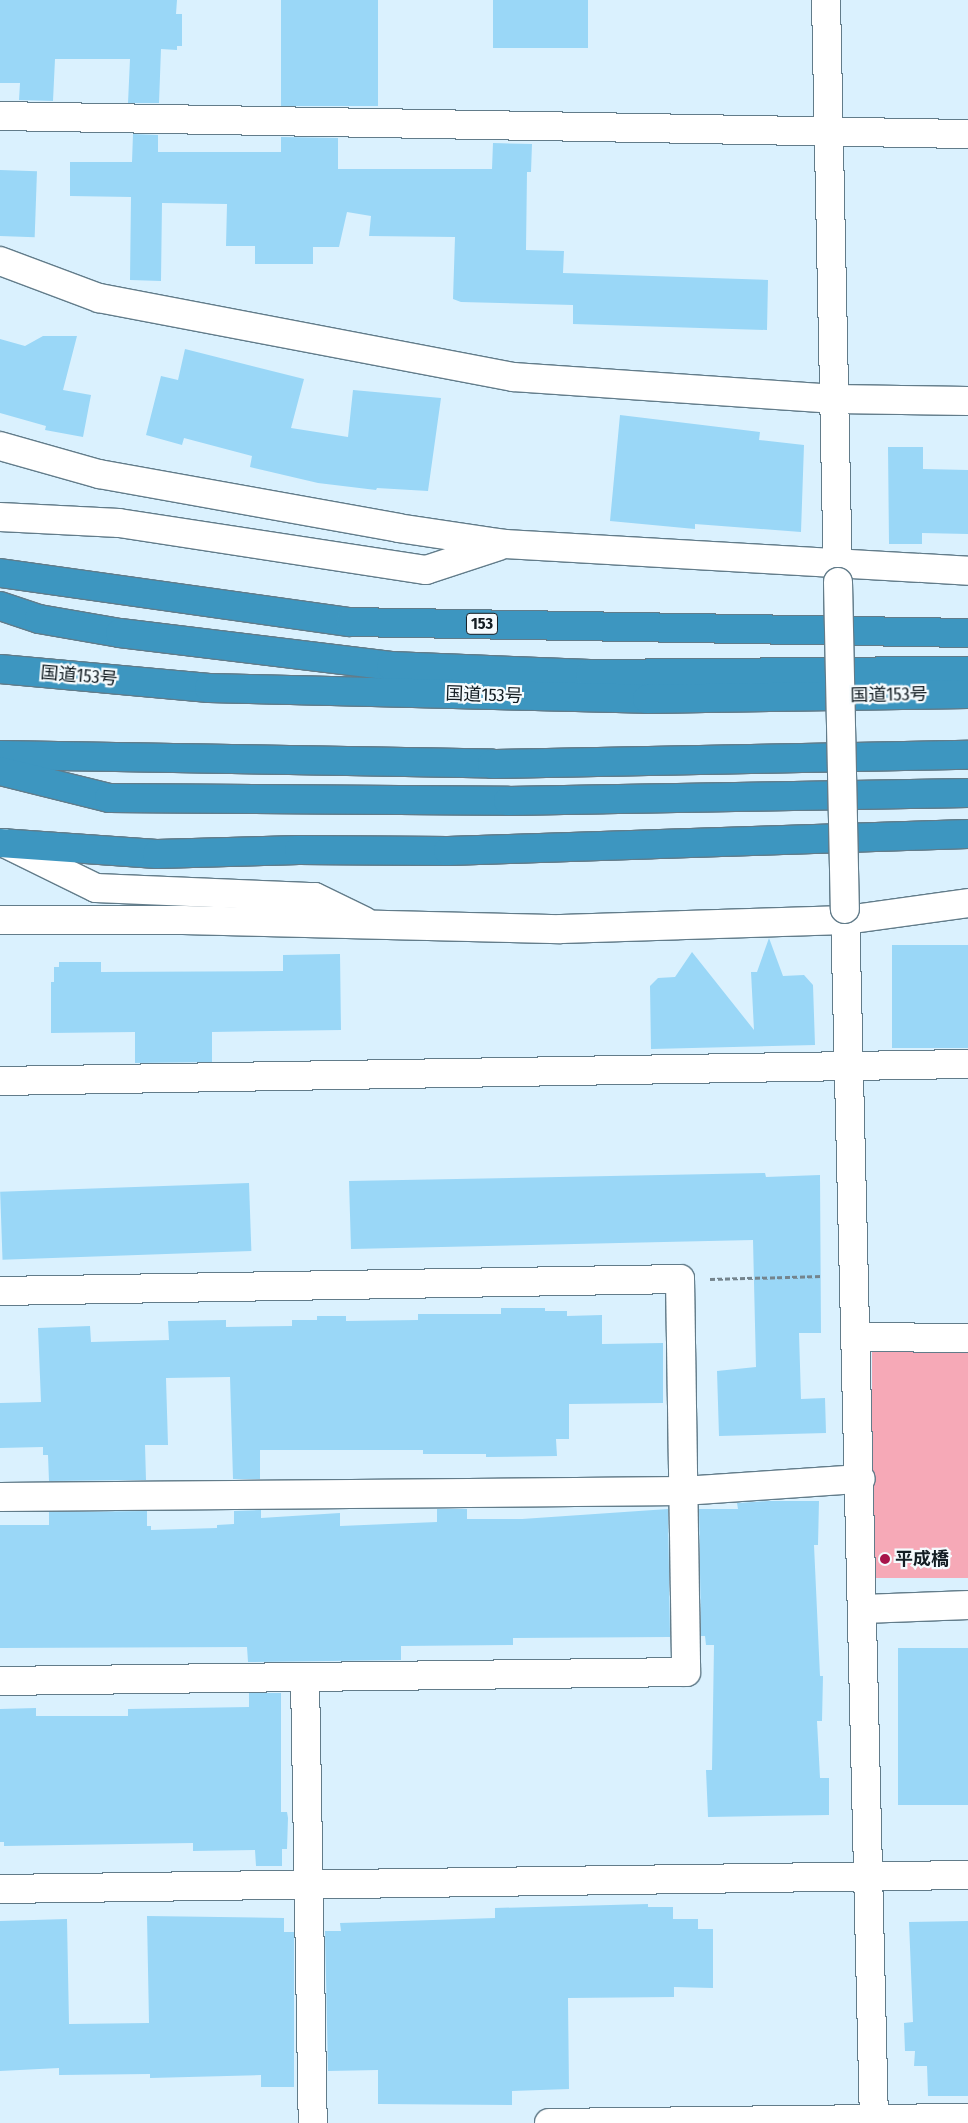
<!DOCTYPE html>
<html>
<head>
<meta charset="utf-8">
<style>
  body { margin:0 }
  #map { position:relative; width:968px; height:2123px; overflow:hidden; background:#daf1fe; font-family:"Fira Sans Condensed","Noto Sans JP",sans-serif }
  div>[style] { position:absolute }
  .green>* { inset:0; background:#f6a9b7; transform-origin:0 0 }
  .building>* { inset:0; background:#9ad7f7; transform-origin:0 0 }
  .path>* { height:3px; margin-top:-1.5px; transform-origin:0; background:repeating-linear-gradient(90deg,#74848d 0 5px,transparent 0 7.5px) }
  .roads { filter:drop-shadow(1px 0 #627c8a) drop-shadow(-1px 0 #627c8a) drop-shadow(0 1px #627c8a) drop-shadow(0 -1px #627c8a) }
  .street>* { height:28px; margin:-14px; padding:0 14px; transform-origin:14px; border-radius:14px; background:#fff }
  .secondary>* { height:28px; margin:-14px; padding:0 14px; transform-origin:14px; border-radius:14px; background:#fff }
  .highway>* { height:28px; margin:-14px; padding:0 14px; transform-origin:14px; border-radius:14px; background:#3d96c0 }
  .bridges { filter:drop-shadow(1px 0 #627c8a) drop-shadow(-1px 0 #627c8a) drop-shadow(0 1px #627c8a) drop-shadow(0 -1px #627c8a) }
  .secondary-bridge>* { height:28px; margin:-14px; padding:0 14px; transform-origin:14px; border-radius:14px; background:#fff }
  .dots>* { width:14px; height:14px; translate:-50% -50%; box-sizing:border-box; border:2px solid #f5fbfe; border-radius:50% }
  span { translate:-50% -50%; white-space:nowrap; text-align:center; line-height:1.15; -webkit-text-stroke:4.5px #f5fbfe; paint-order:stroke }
  .shield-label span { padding:1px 4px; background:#f5fbfe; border:1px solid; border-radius:4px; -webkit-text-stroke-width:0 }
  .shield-label { font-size:16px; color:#131d23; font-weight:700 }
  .street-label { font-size:18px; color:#131d23 }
  .poi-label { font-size:18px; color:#131d23; font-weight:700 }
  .left { translate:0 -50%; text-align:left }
</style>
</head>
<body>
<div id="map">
  <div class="green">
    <i style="left:968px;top:1344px;width:234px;height:96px;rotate:90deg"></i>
  </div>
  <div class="building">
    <i style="clip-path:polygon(0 0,177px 0,176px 14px,182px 14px,182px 46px,177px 46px,177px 50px,161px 49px,159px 103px,128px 103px,130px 59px,55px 59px,53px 101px,19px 100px,20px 83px,0 83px)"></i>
    <i style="left:281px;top:0;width:97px;height:106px"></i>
    <i style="left:493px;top:0;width:95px;height:48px"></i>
    <i style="clip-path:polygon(133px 134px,158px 135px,158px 152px,281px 152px,281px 137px,338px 138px,338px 169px,492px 169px,493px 143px,532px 144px,531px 172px,527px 172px,526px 250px,564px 251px,563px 273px,768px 280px,767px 330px,573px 324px,573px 305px,461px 302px,453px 299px,455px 237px,369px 236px,371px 216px,347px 212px,339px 247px,313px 247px,313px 264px,255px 264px,255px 246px,226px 246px,227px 204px,162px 203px,161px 281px,130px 280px,131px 197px,70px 196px,70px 162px,132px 162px)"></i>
    <i style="left:0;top:170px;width:37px;height:66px;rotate:2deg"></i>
    <i style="clip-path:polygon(43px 336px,77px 336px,63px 390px,91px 395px,83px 437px,45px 430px,46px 426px,0 413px,0 339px,25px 346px)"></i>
    <i style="clip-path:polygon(185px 349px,304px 379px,291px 428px,348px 437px,353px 390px,441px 398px,428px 491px,377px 488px,376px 490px,318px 483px,250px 467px,252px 456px,184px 438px,182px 445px,146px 435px,161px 376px,178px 380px)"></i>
    <i style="clip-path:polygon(620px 415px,760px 432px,759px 440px,804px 445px,801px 532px,695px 524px,695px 529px,610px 521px)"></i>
    <i style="clip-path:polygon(888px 447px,923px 447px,923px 469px,968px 470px,968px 534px,922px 533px,922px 544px,889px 544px)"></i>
    <i style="clip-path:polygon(769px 938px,783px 976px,804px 975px,813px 985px,815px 1045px,651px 1049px,650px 986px,658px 978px,675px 977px,692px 952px,754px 1030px,751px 972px,757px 972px)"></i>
    <i style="left:968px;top:945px;width:103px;height:76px;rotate:90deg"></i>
    <i style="clip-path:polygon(340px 954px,341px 1030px,212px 1032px,212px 1062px,135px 1063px,135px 1032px,51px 1033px,51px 982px,54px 982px,54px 967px,59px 967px,59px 962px,101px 962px,101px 972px,283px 971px,283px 955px)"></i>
    <i style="clip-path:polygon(765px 1173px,766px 1177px,820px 1175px,821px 1333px,799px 1333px,801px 1399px,825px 1398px,826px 1433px,719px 1436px,717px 1371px,756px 1367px,753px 1240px,351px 1249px,349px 1181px)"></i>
    <i style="left:249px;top:1183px;width:68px;height:249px;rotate:88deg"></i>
    <i style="clip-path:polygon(501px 1308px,545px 1308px,545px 1311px,567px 1311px,567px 1316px,602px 1315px,602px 1344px,663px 1343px,663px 1403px,569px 1404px,569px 1439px,556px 1439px,557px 1456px,486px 1457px,486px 1454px,423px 1454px,423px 1450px,260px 1450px,260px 1479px,233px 1479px,230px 1377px,166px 1378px,168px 1445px,145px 1445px,146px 1480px,49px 1481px,48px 1455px,43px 1455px,43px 1447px,0 1448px,0 1403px,41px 1402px,38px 1328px,90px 1326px,91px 1342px,169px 1340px,168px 1321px,226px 1320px,226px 1327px,292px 1326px,292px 1320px,317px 1320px,317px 1316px,346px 1316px,346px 1321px,418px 1320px,418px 1314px,501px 1314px)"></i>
    <i style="clip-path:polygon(768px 1501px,819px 1501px,818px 1545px,814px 1545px,820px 1676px,823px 1676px,822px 1721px,817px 1721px,820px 1778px,829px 1778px,829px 1815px,708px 1817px,706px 1770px,712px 1770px,714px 1645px,706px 1645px,705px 1636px,701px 1636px,699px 1509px,738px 1509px,737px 1503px)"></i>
    <i style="clip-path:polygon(437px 1509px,467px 1509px,467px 1519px,522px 1519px,668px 1509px,670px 1637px,513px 1638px,513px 1645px,401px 1646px,401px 1660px,248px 1662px,247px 1647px,0 1648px,0 1525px,49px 1525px,49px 1512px,147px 1511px,147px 1526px,151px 1526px,151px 1530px,217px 1528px,217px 1525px,234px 1524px,234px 1511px,261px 1510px,261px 1518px,340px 1513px,340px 1526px,437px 1522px)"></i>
    <i style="left:968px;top:1648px;width:157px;height:70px;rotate:90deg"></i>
    <i style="clip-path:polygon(249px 1693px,281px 1693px,281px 1812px,287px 1812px,288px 1818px,287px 1849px,282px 1849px,282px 1866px,256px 1866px,255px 1850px,193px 1851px,193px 1843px,4px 1846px,4px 1842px,0 1842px,0 1709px,36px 1708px,36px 1716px,128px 1716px,128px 1709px,249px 1707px)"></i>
    <i style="clip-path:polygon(648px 1904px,648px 1907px,673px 1907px,673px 1919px,698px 1919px,698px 1929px,713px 1929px,713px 1988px,674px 1987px,674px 1997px,568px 1998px,569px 2089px,512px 2091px,512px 2105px,378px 2104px,378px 2070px,328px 2071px,325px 1931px,341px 1931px,340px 1923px,495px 1918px,495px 1908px)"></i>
    <i style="clip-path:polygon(147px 1916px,284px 1918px,284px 1932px,294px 1932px,294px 2087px,261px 2087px,261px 2075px,150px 2078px,150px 2074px,59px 2075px,59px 2068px,0 2071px,0 1921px,67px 1919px,69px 2024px,149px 2023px)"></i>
    <i style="clip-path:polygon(968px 1921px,968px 2096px,928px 2096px,927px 2066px,914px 2066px,915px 2051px,905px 2051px,904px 2023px,913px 2022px,909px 1922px)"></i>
  </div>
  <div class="path">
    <i style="left:710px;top:1279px;width:112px;rotate:-1.5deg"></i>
  </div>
  <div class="roads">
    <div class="street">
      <i style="left:0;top:116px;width:968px;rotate:1.07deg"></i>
      <i style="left:0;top:261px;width:106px;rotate:20.5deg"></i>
      <i style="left:99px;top:298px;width:421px;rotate:10.8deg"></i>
      <i style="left:513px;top:377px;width:323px;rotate:3.9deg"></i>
      <i style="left:835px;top:399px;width:133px;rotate:0.9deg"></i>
      <i style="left:0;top:446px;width:103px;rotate:15.8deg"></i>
      <i style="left:99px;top:474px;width:304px;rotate:10.2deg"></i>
      <i style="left:398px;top:528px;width:108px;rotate:8.5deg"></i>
      <i style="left:505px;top:544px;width:464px;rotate:3.3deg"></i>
      <i style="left:0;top:517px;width:119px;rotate:2.9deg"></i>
      <i style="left:119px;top:523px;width:311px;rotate:8.7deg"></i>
      <i style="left:426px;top:570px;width:77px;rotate:-18.2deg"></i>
      <i style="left:4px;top:843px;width:102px;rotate:26.1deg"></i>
      <i style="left:96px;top:888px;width:219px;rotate:2.4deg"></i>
      <i style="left:315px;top:897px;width:55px;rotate:26.1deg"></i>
      <i style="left:0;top:920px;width:183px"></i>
      <i style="left:183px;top:920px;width:378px;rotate:1.4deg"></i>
      <i style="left:561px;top:929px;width:285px;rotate:-1.8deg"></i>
      <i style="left:846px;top:920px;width:123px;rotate:-7.9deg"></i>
      <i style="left:0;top:1081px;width:968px;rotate:-1.01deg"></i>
      <i style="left:0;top:1291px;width:680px;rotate:-1.01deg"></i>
      <i style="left:680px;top:1279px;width:393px;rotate:89.1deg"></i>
      <i style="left:686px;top:1672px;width:686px;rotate:179.25deg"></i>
      <i style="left:856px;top:1337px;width:112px;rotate:0.5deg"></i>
      <i style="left:0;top:1497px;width:683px;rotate:-0.5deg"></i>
      <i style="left:683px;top:1491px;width:178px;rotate:-3.9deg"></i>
      <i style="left:864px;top:1609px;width:104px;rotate:-2.2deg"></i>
      <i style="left:305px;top:1678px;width:445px;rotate:89deg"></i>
      <i style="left:0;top:1889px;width:968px;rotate:-0.83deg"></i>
      <i style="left:549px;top:2123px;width:419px;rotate:-0.7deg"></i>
    </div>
    <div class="secondary">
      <i style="left:826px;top:0;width:582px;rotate:88.82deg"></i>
      <i style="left:845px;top:909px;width:1214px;rotate:88.63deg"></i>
    </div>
    <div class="highway">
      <i style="left:0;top:573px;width:353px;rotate:8deg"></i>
      <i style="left:350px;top:622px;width:618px;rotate:1.02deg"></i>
      <i style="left:0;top:606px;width:41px;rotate:18.4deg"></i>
      <i style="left:39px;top:619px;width:82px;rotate:9.8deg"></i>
      <i style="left:120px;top:633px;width:273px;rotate:6.9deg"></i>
      <i style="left:391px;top:666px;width:199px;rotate:2.3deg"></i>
      <i style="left:590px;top:674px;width:378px;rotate:-0.5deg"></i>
      <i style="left:0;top:669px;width:210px;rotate:5.2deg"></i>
      <i style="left:209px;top:688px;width:438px;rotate:1.4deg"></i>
      <i style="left:647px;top:699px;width:321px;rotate:-0.9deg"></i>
      <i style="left:0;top:755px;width:492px;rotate:1deg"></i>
      <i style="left:492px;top:764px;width:476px;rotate:-1.1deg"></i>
      <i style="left:0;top:771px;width:112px;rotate:13.9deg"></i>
      <i style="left:109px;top:798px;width:399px;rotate:0.4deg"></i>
      <i style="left:508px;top:801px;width:460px;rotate:-1deg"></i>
      <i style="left:0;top:843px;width:157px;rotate:4deg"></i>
      <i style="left:157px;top:854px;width:142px;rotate:-1.6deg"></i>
      <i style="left:299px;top:850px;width:149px;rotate:0.4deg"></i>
      <i style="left:448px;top:851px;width:520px;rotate:-1.87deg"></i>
    </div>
  </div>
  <div class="bridges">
    <div class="secondary-bridge">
      <i style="left:838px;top:582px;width:327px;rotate:88.8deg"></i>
    </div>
  </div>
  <div class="dots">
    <i style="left:885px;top:1559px;background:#a8144a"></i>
  </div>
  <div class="shield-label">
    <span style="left:482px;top:624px">153</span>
  </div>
  <div class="street-label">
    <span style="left:79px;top:676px;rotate:5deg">国道153号</span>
    <span style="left:484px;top:695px;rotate:2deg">国道153号</span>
    <span style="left:889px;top:695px;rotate:-1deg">国道153号</span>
  </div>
  <div class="poi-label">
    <span class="left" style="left:895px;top:1559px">平成橋</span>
  </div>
</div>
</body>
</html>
